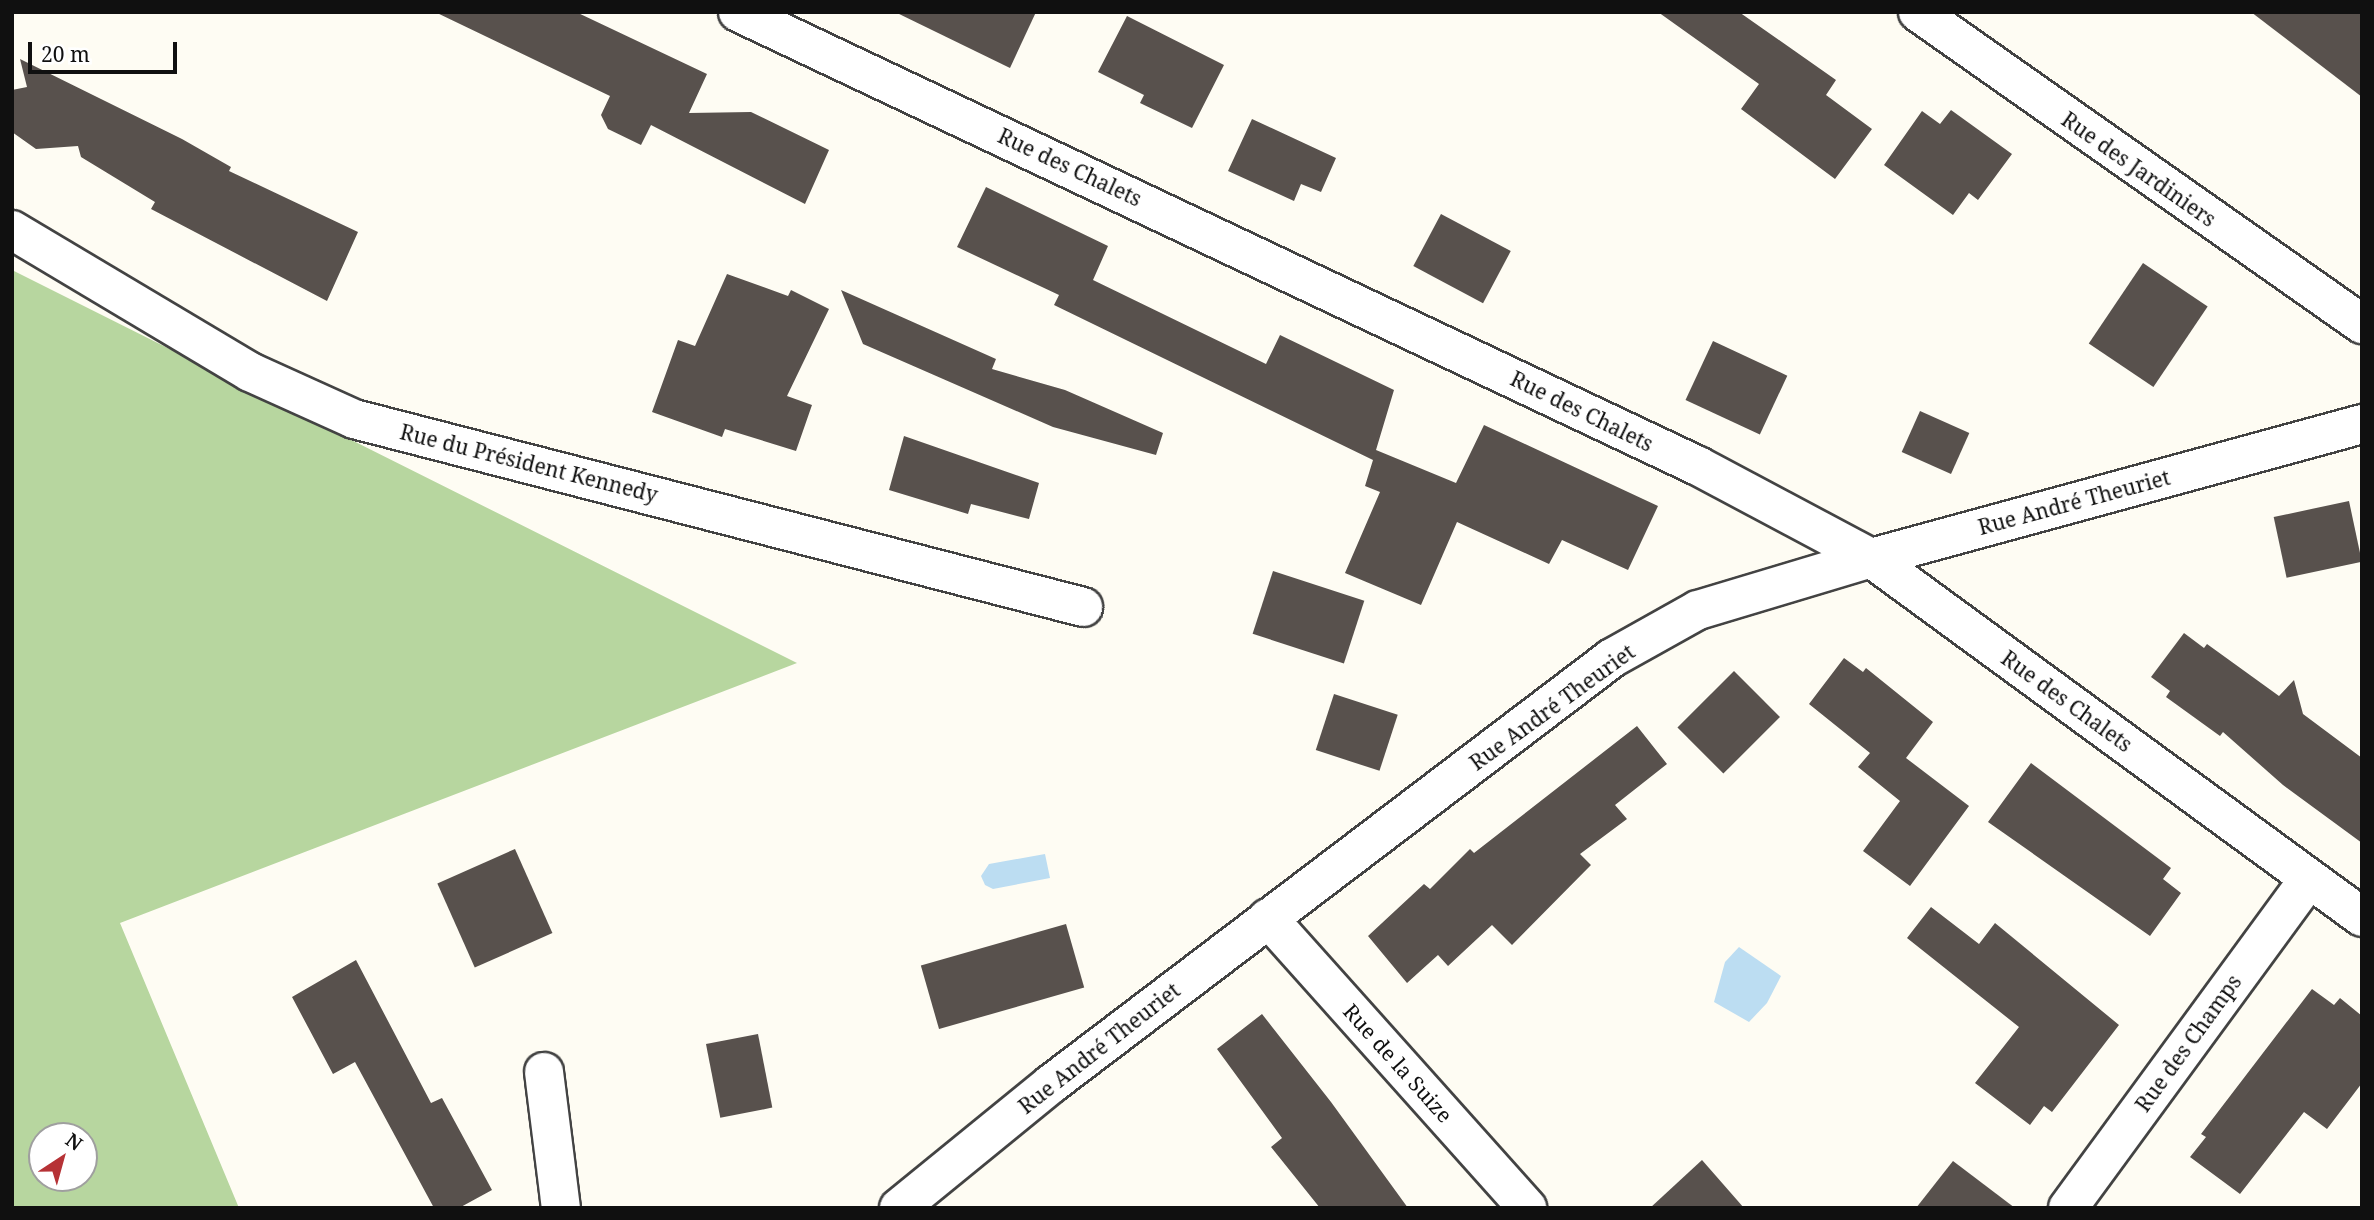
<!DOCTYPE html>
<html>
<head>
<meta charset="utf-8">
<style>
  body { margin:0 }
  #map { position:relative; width:2374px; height:1220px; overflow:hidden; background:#fefcf3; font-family:"Noto Serif",serif }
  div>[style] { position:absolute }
  .forest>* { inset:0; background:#b7d69f }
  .water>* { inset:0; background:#bcddf2 }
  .building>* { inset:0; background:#58514d; transform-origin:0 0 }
  .roads { filter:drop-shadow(2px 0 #434343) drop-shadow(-2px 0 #434343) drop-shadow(0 2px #434343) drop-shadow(0 -2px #434343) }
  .minor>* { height:38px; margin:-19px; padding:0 19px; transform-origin:19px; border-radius:19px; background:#fff }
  span { translate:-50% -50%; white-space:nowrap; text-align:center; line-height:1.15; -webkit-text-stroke:7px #fff; paint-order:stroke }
  .street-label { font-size:21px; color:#101010 }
  .frame { position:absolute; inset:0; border:14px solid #101010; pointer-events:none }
  .north { position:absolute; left:28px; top:1122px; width:70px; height:70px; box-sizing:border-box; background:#fff; border:2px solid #9f9f9f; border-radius:50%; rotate:36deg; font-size:19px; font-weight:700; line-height:28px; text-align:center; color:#101010 }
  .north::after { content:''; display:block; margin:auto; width:24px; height:32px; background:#b63236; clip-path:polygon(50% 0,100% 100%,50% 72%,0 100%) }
  .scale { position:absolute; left:28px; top:42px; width:149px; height:32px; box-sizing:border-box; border:4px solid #101010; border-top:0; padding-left:9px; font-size:21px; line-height:24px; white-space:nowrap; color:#101010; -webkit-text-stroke:5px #fff; paint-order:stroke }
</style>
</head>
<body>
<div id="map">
  <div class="forest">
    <i style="clip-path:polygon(evenodd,12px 270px,797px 663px,120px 923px,239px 1208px,12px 1208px,12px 270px,42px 1136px,84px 1136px,84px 1178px,42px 1178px,42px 1136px)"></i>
  </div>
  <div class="water">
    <i style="clip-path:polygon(1045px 854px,1050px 878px,993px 889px,985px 885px,981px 876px,989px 864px)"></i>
    <i style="clip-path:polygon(1739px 947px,1781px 976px,1767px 1003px,1749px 1022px,1714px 1002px,1725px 962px)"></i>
  </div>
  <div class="building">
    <i style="clip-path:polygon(435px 12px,576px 12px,707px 74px,689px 113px,751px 112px,829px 150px,805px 204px,651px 125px,641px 145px,608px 129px,601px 115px,610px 96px)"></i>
    <i style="clip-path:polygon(895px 12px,1036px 12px,1010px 68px)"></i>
    <i style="clip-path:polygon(1658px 12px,1739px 12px,1836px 80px,1826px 95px,1872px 129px,1835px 179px,1741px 109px,1759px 84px)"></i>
    <i style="clip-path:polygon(2251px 12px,2362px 12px,2362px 97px)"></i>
    <i style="clip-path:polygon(1127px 16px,1224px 65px,1192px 128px,1140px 103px,1144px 95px,1098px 72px)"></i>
    <i style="clip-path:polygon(20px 59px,182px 139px,231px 167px,229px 171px,358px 232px,327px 301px,151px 209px,155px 202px,81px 157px,78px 146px,36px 149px,12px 132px,12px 90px,27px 87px)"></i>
    <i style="clip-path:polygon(1951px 110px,2012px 154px,1978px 200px,1969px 193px,1953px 215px,1884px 165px,1922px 111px,1940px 124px)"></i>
    <i style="clip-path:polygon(1252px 119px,1336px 158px,1321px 192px,1301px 184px,1294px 201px,1228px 171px)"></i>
    <i style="clip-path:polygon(986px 187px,1108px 246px,1093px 280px,1266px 364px,1280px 335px,1394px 390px,1376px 450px,1456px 483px,1484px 425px,1658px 506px,1628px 570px,1562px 540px,1549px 564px,1457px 522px,1421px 605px,1345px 573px,1380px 492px,1365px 486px,1373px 460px,1054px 305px,1059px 295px,957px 247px)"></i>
    <i style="left:1441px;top:214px;width:79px;height:59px;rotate:28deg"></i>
    <i style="left:2143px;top:263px;width:78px;height:97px;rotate:34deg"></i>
    <i style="clip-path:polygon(727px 274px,788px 296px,791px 290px,829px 309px,787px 396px,812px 405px,796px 451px,725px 429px,722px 437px,652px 412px,678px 340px,695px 346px)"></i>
    <i style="clip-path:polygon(841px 290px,996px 359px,992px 369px,1065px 390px,1163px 433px,1156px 455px,1053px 427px,863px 344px)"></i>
    <i style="left:1713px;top:341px;width:82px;height:65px;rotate:25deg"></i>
    <i style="left:1920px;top:411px;width:54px;height:45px;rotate:24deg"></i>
    <i style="clip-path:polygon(904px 436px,1039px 483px,1029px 519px,971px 504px,968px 514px,889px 490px)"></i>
    <i style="left:2349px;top:501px;width:62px;height:77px;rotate:78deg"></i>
    <i style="left:1273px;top:571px;width:96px;height:66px;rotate:18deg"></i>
    <i style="clip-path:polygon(2184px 633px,2204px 648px,2207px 644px,2279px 696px,2294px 680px,2303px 714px,2362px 758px,2362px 843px,2283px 785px,2223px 732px,2220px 736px,2166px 697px,2170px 691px,2151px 677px)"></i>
    <i style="clip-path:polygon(1844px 658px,1863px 672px,1866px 668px,1933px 722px,1906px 758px,1969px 806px,1910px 886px,1863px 851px,1900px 801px,1858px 767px,1870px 753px,1809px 704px)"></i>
    <i style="left:1734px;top:671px;width:65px;height:80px;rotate:45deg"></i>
    <i style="left:1334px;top:694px;width:67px;height:59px;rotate:18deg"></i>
    <i style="clip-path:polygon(1637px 726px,1667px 764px,1615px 805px,1627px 819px,1580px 854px,1591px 865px,1512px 945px,1492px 925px,1448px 966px,1438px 955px,1407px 983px,1368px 936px,1424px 884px,1430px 889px,1470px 849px,1474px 853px)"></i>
    <i style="clip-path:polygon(2031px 763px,2171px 868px,2163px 879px,2181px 893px,2150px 936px,1988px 822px)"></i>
    <i style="left:515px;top:849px;width:92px;height:85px;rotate:66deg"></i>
    <i style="clip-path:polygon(1931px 907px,1979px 944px,1995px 923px,2119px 1025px,2052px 1112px,2044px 1106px,2030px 1125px,1975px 1083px,2019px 1027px,1907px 938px)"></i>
    <i style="left:1066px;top:924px;width:66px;height:151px;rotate:74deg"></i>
    <i style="clip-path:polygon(356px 960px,431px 1103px,442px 1098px,492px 1190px,459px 1208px,434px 1208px,355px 1062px,333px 1074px,292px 997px)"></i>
    <i style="clip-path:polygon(2312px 989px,2334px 1005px,2340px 998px,2362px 1016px,2362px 1083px,2327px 1129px,2304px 1112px,2240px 1194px,2190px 1157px,2206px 1137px,2201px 1134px)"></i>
    <i style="clip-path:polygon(1262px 1014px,1331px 1102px,1408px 1208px,1320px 1208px,1271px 1147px,1282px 1138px,1217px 1049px)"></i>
    <i style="left:758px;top:1034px;width:75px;height:53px;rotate:79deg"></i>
    <i style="clip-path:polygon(1702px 1160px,1744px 1208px,1650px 1208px)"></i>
    <i style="clip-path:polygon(1953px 1161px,2015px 1208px,1916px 1208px)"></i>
  </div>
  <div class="roads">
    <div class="minor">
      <i style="left:738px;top:12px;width:1062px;rotate:25.31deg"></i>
      <i style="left:1698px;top:466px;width:196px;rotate:28deg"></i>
      <i style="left:1871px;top:558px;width:608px;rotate:36.17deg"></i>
      <i style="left:1918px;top:12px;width:543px;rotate:35.1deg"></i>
      <i style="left:12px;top:230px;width:277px;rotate:30.8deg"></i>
      <i style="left:250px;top:372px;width:114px;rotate:24.3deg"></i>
      <i style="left:354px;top:419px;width:753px;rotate:14.46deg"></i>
      <i style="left:1268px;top:918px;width:389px;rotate:48.2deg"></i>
      <i style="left:544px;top:1072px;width:137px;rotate:82.9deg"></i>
      <i style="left:899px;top:1208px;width:196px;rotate:-39.2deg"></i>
      <i style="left:1051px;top:1084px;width:704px;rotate:-37.21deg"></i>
      <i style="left:1612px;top:658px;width:98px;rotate:-29.2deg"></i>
      <i style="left:1698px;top:610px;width:181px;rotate:-16.7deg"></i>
      <i style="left:1871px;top:558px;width:509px;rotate:-15.26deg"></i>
      <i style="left:2068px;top:1208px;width:408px;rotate:-53.8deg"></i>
    </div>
  </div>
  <div class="street-label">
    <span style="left:1070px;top:167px;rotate:25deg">Rue des Chalets</span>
    <span style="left:2139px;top:169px;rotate:35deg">Rue des Jardiniers</span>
    <span style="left:1582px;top:411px;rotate:26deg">Rue des Chalets</span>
    <span style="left:529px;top:463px;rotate:14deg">Rue du Président Kennedy</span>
    <span style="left:2074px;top:502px;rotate:-15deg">Rue André Theuriet</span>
    <span style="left:2067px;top:701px;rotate:36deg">Rue des Chalets</span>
    <span style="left:1552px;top:707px;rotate:-36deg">Rue André Theuriet</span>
    <span style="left:2188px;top:1043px;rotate:-54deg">Rue des Champs</span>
    <span style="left:1099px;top:1048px;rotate:-38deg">Rue André Theuriet</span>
    <span style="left:1398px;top:1063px;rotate:48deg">Rue de la Suize</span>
  </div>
  <div class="frame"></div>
  <div class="north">N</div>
  <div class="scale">20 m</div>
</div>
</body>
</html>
